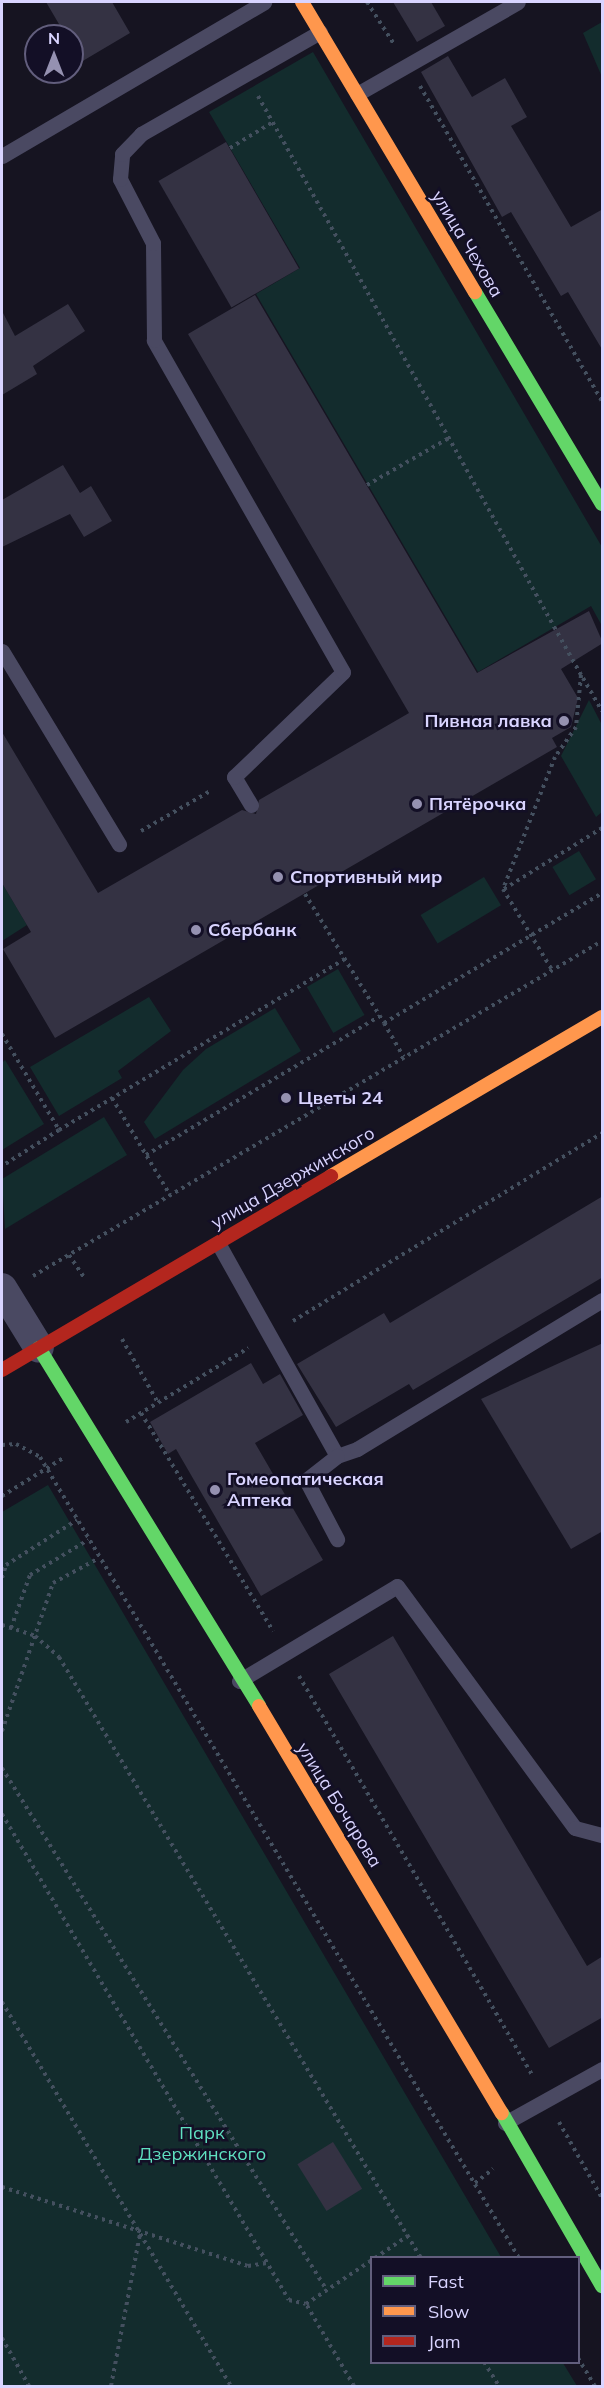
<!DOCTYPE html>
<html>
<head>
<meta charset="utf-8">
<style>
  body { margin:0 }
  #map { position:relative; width:604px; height:2388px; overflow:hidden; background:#161421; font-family:Mulish,sans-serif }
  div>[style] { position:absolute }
  .green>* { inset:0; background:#132c2d; transform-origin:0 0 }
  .building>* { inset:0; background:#343243; transform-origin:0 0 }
  .path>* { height:4px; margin-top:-2px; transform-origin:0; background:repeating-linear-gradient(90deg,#44505f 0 3px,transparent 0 7.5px) }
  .lane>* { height:15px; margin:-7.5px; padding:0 7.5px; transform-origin:7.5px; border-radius:7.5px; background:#4a4962 }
  .street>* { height:30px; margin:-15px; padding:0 15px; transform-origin:15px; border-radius:15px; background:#4a4962 }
  .fast>* { height:14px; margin:-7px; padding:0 7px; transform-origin:7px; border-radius:7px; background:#63d668 }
  .slow>* { height:14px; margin:-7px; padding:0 7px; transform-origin:7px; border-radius:7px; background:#ff974d }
  .jam>* { height:14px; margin:-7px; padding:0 7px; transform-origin:7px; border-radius:7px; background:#b3261e }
  .dots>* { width:16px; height:16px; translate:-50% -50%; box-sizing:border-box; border:3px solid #130f26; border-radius:50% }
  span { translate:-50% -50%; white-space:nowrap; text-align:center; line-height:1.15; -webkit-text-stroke:5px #130f26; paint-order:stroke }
  .street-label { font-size:18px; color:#d9d4ff }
  .poi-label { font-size:18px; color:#d9d4ff; font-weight:700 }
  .right { translate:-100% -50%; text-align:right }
  .left { translate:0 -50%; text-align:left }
  .park-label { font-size:18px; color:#5fe0c0 }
  .frame { position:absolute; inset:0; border:3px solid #d9d4ff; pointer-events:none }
  .legend { position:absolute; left:370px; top:2256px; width:210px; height:108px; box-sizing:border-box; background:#130f26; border:2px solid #625e7d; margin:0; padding:8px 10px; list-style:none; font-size:18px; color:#d9d4ff }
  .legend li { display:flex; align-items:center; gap:12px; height:30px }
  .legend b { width:30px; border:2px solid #625e7d }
  .north { position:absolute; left:24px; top:24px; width:60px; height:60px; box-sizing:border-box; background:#130f26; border:2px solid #625e7d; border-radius:50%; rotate:0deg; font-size:16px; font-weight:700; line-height:24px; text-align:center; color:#d9d4ff }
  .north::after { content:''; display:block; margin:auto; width:21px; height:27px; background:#9591b1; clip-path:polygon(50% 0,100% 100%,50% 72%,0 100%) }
</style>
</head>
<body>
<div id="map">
  <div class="green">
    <i style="clip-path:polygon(602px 22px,602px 77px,583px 33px)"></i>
    <i style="clip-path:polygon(313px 52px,602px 547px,602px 626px,591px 606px,478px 672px,256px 294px,300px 268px,209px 112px)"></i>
    <i style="clip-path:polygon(589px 700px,602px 725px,602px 812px,596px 817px,561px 756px)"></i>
    <i style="left:579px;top:851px;width:33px;height:31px;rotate:59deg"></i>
    <i style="left:484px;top:877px;width:33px;height:74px;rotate:59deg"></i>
    <i style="clip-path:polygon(2px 883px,27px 925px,2px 941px)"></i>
    <i style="left:338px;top:969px;width:53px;height:36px;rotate:60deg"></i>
    <i style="clip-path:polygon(149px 997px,171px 1031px,118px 1071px,122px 1078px,59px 1116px,30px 1067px)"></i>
    <i style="clip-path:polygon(275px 1008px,301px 1051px,155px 1139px,144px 1122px,183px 1070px,206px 1049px)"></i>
    <i style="clip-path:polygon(5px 1060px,44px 1124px,2px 1150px,2px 1063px)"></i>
    <i style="clip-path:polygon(104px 1117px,127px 1155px,5px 1229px,2px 1179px)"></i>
    <i style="clip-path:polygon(48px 1485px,501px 2257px,372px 2258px,372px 2362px,563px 2363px,577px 2386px,2px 2386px,2px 1512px)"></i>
  </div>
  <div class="building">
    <i style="clip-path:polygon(46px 2px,112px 2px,130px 33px,81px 62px,72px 36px,66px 36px)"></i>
    <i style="clip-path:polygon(393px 2px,431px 2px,445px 26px,417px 42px)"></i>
    <i style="clip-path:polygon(448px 56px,472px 97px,505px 78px,527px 117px,511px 126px,571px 227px,603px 209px,603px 351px,568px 292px,561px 296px,511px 212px,502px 217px,421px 72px)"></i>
    <i style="left:226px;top:142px;width:146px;height:78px;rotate:60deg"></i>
    <i style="clip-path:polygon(255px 295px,477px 673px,589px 611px,603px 643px,561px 669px,578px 698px,571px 727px,552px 738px,557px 747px,55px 1038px,3px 949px,31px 932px,2px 883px,2px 732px,98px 893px,242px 810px,256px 814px,259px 800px,409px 713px,188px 334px)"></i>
    <i style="clip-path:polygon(68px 304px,85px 331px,33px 366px,37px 374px,2px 395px,2px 311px,15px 336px)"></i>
    <i style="clip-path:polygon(63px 465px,80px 493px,91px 486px,112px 521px,84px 537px,70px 514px,2px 547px,2px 500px)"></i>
    <i style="clip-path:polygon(603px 1196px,603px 1277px,413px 1390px,409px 1384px,336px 1427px,297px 1364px,384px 1313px,390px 1323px)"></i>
    <i style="clip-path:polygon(603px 1343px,603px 1531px,571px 1549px,481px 1399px)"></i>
    <i style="clip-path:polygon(251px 1363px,263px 1384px,280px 1374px,303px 1415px,255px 1443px,323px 1560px,261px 1596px,176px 1449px,168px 1454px,150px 1422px)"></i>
    <i style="clip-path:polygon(393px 1636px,587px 1966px,603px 1956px,603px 2017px,549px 2048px,329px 1674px)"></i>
    <i style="left:333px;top:2142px;width:55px;height:42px;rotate:58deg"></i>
  </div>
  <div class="path">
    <i style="left:367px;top:2px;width:50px;rotate:57.3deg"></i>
    <i style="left:420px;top:86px;width:364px;rotate:60deg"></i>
    <i style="left:258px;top:96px;width:663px;rotate:60.84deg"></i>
    <i style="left:581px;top:675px;width:52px;rotate:95.5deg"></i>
    <i style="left:576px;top:727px;width:37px;rotate:125deg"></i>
    <i style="left:555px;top:757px;width:142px;rotate:111.5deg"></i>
    <i style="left:503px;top:889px;width:95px;rotate:58.8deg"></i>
    <i style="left:230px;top:148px;width:50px;rotate:-31.2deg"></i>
    <i style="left:367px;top:485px;width:95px;rotate:-29.8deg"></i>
    <i style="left:583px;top:678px;width:38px;rotate:60deg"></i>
    <i style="left:141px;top:831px;width:82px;rotate:-30deg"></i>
    <i style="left:504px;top:889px;width:115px;rotate:-31.9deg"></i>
    <i style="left:305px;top:894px;width:151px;rotate:58.5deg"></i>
    <i style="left:384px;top:1023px;width:254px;rotate:-30.8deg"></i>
    <i style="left:384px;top:1023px;width:39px;rotate:60deg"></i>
    <i style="left:2px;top:1034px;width:112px;rotate:59.3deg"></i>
    <i style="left:59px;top:1130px;width:67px;rotate:147.7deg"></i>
    <i style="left:112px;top:1098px;width:113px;rotate:59.1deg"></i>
    <i style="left:59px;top:1130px;width:333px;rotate:-30.9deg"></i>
    <i style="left:146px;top:1155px;width:272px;rotate:-30.7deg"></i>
    <i style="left:69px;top:1255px;width:29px;rotate:56deg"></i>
    <i style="left:33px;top:1276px;width:660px;rotate:-30.49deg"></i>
    <i style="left:293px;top:1321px;width:362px;rotate:-31.3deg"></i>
    <i style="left:122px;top:1339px;width:73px;rotate:60.6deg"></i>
    <i style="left:141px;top:1413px;width:255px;rotate:58.8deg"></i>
    <i style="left:126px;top:1422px;width:143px;rotate:-31.2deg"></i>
    <i style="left:2px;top:1445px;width:14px;rotate:-4deg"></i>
    <i style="left:16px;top:1444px;width:27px;rotate:28deg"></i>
    <i style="left:40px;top:1457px;width:933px;rotate:59.12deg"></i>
    <i style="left:2px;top:1496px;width:74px;rotate:-31.8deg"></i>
    <i style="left:2px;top:1578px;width:14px;rotate:-73deg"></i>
    <i style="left:6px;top:1565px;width:84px;rotate:-32.4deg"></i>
    <i style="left:2px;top:1625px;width:35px;rotate:18deg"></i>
    <i style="left:35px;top:1636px;width:32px;rotate:41deg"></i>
    <i style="left:59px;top:1657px;width:702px;rotate:58.94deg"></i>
    <i style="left:11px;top:1628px;width:56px;rotate:-70.3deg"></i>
    <i style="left:30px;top:1575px;width:68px;rotate:-31.1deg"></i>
    <i style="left:299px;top:1676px;width:463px;rotate:59.7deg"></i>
    <i style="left:2px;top:1731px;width:157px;rotate:-71deg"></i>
    <i style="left:53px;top:1583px;width:52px;rotate:-28.5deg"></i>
    <i style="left:2px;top:1768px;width:614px;rotate:58.12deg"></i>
    <i style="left:2px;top:1814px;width:564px;rotate:59.44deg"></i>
    <i style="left:289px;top:2300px;width:17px;rotate:13deg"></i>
    <i style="left:2px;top:2002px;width:447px;rotate:59.2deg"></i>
    <i style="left:559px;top:2122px;width:87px;rotate:60.5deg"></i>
    <i style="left:475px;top:2183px;width:23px;rotate:-38deg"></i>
    <i style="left:2px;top:2187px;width:258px;rotate:17.8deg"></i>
    <i style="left:248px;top:2266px;width:19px;rotate:-9deg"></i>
    <i style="left:375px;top:2258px;width:40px;rotate:-34deg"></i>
    <i style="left:2px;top:2338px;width:55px;rotate:60.6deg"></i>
    <i style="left:578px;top:2358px;width:33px;rotate:59deg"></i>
    <i style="left:484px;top:2362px;width:28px;rotate:58deg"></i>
    <i style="left:111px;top:2386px;width:155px;rotate:-79.2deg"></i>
    <i style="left:354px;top:2386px;width:95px;rotate:-120.3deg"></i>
    <i style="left:306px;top:2304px;width:79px;rotate:-33.7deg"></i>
  </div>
  <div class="lane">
    <i style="left:357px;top:94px;width:185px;rotate:-29.7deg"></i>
    <i style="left:2px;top:156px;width:304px;rotate:-30.4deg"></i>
    <i style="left:2px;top:651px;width:226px;rotate:58.8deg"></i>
    <i style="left:251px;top:805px;width:33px;rotate:-121deg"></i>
    <i style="left:234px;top:777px;width:151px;rotate:-43.9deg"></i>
    <i style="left:343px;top:672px;width:382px;rotate:-119.7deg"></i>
    <i style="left:154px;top:340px;width:97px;rotate:-90.6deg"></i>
    <i style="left:153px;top:243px;width:72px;rotate:-117.3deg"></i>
    <i style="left:120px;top:179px;width:25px;rotate:-85deg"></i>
    <i style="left:122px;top:154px;width:28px;rotate:-46deg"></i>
    <i style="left:141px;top:134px;width:206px;rotate:-29.7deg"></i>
    <i style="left:218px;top:1243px;width:244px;rotate:60.8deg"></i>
    <i style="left:337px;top:1456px;width:21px;rotate:-19deg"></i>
    <i style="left:357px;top:1449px;width:287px;rotate:-31.3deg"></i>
    <i style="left:337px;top:1456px;width:39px;rotate:142deg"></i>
    <i style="left:306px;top:1480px;width:67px;rotate:62.3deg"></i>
    <i style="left:239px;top:1681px;width:184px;rotate:-31deg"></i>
    <i style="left:397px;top:1586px;width:300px;rotate:53.7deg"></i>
    <i style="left:575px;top:1828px;width:28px;rotate:15deg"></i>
    <i style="left:505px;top:2123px;width:111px;rotate:-29.1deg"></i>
  </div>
  <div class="street">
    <i style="left:2px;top:1288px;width:70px;rotate:58.3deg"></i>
  </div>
  <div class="fast">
    <i style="left:475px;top:292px;width:247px;rotate:59.1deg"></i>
    <i style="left:39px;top:1348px;width:420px;rotate:58.4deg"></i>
    <i style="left:502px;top:2113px;width:200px;rotate:60deg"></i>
  </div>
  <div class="slow">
    <i style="left:302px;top:2px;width:338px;rotate:59.2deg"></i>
    <i style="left:331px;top:1176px;width:314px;rotate:-30.4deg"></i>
    <i style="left:259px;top:1706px;width:474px;rotate:59.2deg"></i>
  </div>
  <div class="jam">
    <i style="left:2px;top:1370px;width:382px;rotate:-30.5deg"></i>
  </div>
  <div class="dots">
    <i style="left:564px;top:721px;background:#9591b1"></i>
    <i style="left:417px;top:804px;background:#9591b1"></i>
    <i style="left:278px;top:877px;background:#9591b1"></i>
    <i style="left:196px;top:930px;background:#9591b1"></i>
    <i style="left:286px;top:1098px;background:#9591b1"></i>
    <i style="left:215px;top:1490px;background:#9591b1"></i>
  </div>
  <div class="street-label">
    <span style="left:467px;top:244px;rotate:59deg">улица Чехова</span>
    <span style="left:293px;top:1178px;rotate:-30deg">улица Дзержинского</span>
    <span style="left:339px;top:1805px;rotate:58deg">улица Бочарова</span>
  </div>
  <div class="poi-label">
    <span class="right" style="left:552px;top:721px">Пивная лавка</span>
    <span class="left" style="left:429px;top:804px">Пятёрочка</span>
    <span class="left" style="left:290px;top:877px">Спортивный мир</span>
    <span class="left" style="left:208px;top:930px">Сбербанк</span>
    <span class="left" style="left:298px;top:1098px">Цветы 24</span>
    <span class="left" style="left:227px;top:1490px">Гомеопатическая<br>Аптека</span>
  </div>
  <div class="park-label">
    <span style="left:202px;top:2144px">Парк<br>Дзержинского</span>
  </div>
  <div class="frame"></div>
  <ul class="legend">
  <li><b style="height:8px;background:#63d668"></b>Fast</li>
  <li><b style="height:8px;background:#ff974d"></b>Slow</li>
  <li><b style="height:8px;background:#b3261e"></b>Jam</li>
  </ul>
  <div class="north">N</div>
</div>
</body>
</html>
